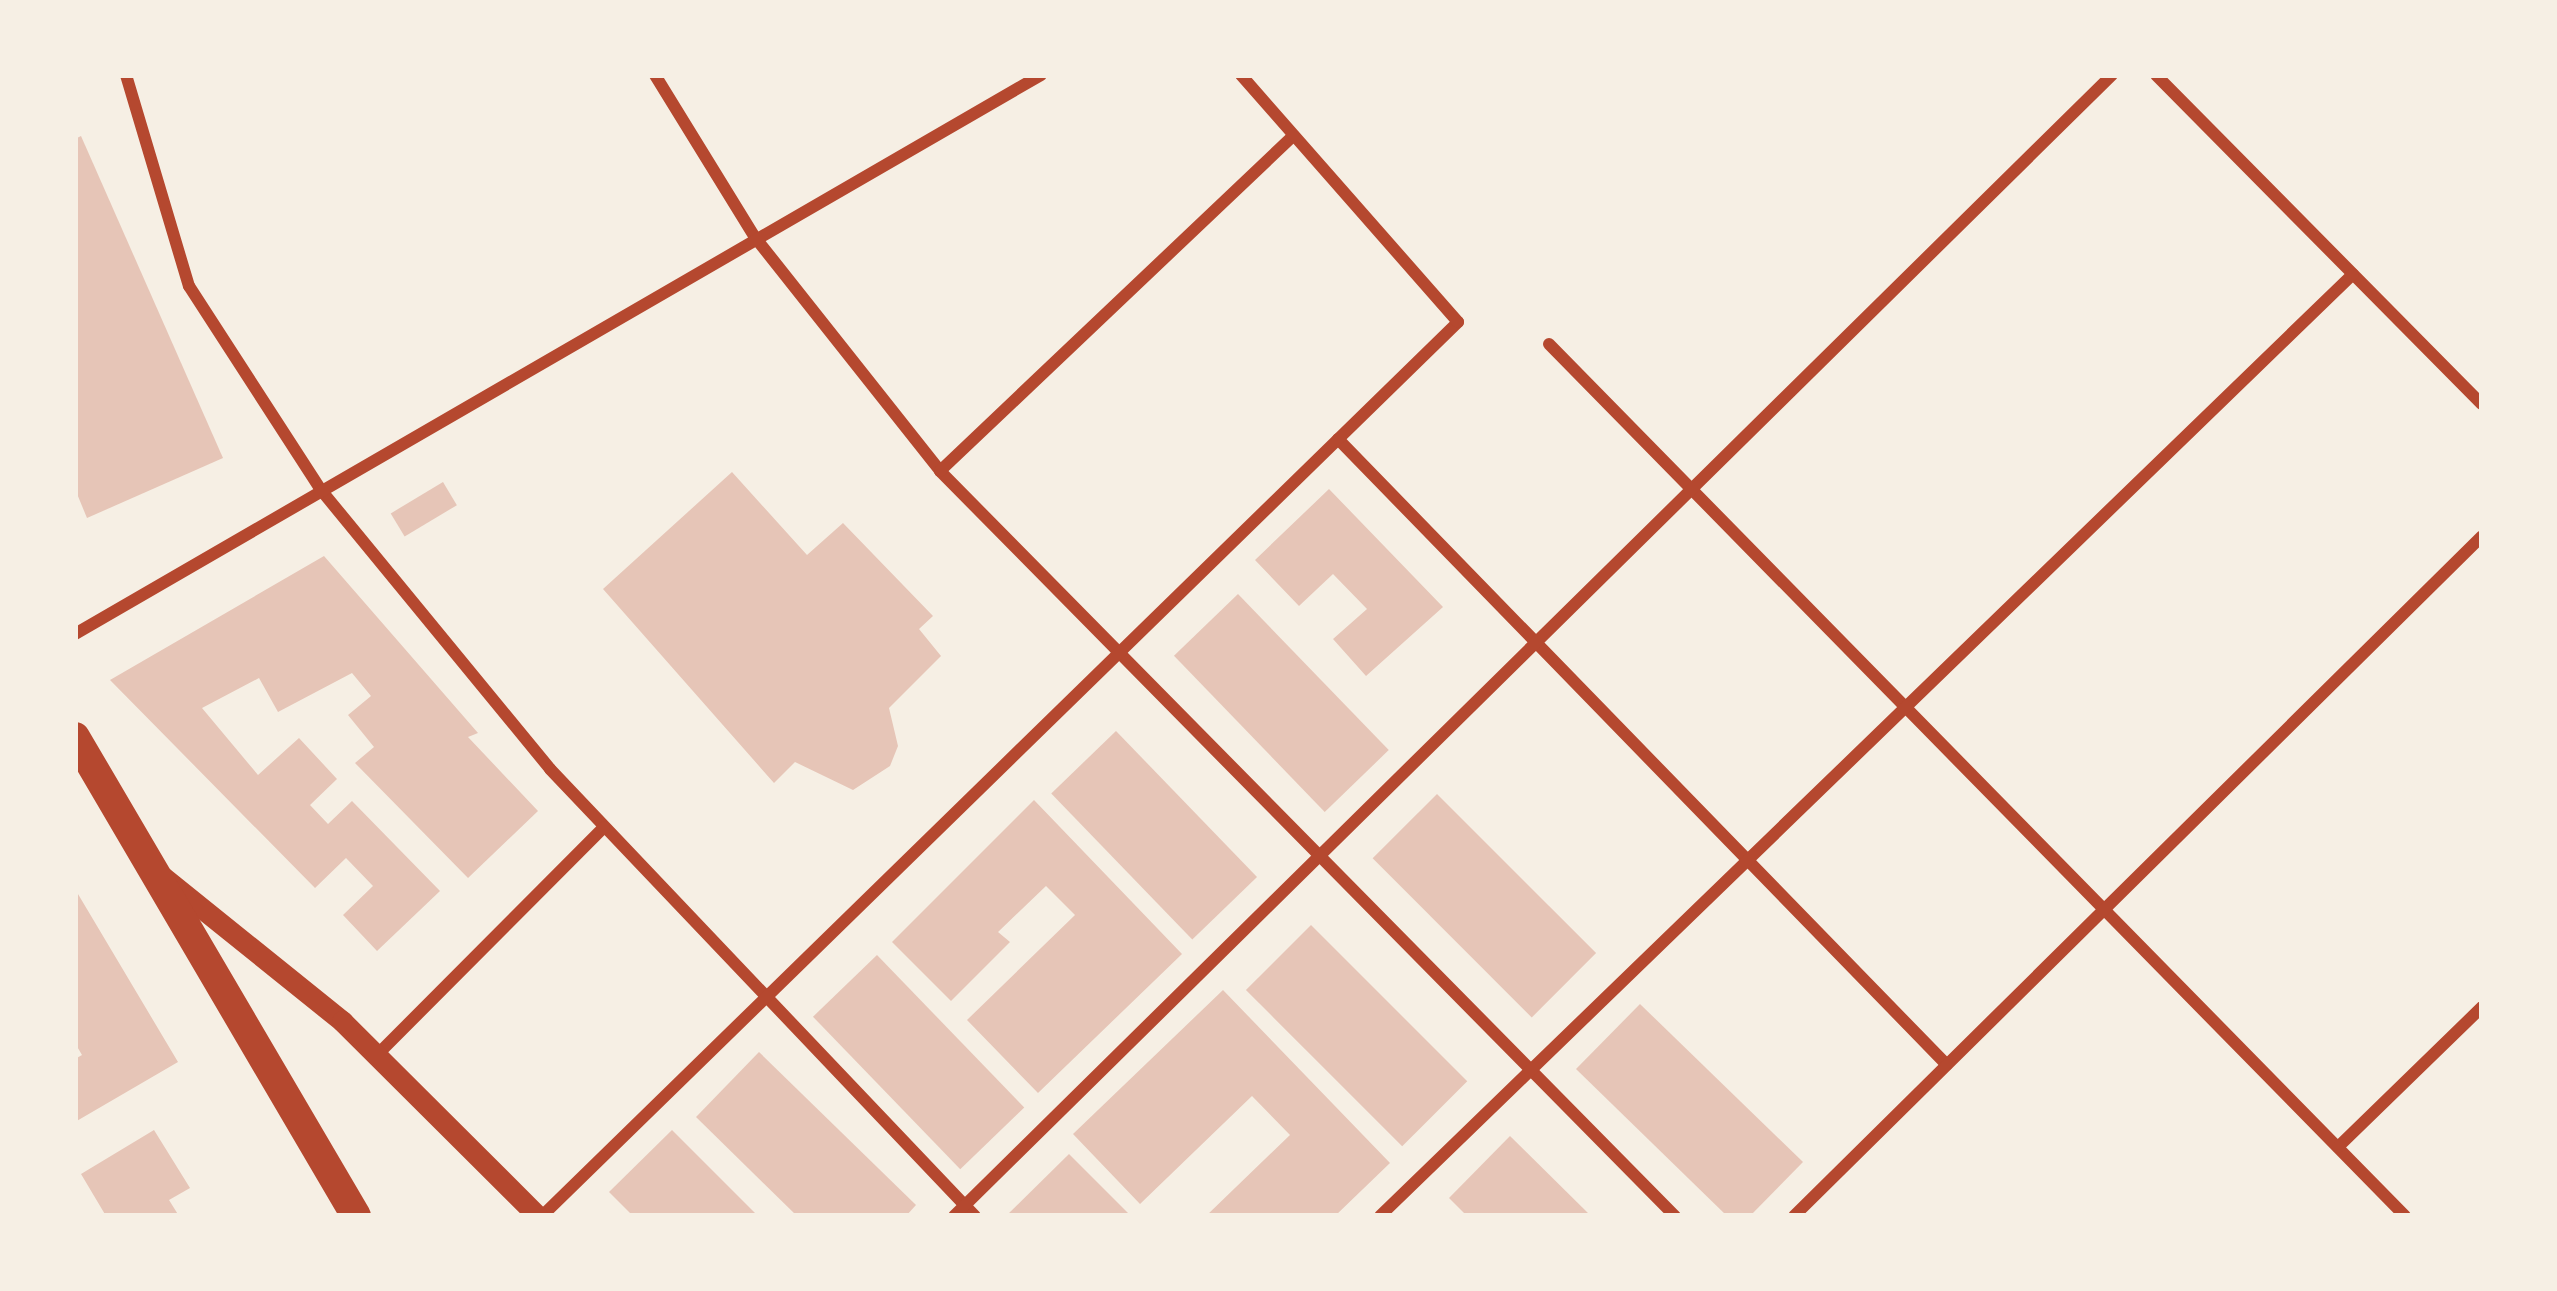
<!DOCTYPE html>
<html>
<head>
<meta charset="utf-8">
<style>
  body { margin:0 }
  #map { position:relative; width:2557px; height:1291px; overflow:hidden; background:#f6efe4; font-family:"Fira Sans",sans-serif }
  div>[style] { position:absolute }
  .building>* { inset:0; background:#e6c5b7; transform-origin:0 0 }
  .minor>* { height:12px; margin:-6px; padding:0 6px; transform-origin:6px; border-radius:6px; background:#b5482f }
  .tertiary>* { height:21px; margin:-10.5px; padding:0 10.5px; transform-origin:10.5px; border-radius:10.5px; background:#b5482f }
  .primary>* { height:30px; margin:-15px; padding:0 15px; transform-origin:15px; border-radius:15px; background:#b5482f }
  span { translate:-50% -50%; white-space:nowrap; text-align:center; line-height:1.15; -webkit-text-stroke:9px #f6efe4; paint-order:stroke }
  .frame { position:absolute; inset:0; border:78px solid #f6efe4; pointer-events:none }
</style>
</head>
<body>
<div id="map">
  <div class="building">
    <i style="clip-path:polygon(81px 136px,223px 458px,87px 518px,75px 489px,75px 139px)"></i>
    <i style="clip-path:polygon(732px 472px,807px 555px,843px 523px,933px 616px,919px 629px,941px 656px,889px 708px,898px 746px,890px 766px,853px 790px,795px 762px,774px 783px,603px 589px)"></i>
    <i style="left:443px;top:482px;width:27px;height:61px;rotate:59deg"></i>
    <i style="clip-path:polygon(1329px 489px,1443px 607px,1366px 676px,1333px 639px,1367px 609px,1333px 574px,1299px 606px,1255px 560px)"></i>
    <i style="clip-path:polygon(324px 556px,478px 733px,468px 737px,538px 811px,468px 878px,355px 763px,374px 747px,348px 715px,371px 696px,352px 673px,278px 712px,259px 678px,202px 708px,258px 775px,299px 738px,337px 779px,310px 805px,328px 824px,352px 801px,440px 891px,377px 951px,343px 915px,373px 886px,346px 858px,315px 888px,110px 680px)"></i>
    <i style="left:1238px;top:594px;width:217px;height:89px;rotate:46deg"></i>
    <i style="left:1116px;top:731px;width:203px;height:90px;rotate:46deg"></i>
    <i style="left:1437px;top:794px;width:225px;height:91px;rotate:45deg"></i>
    <i style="clip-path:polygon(1034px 800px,1182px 954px,1038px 1093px,967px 1020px,1075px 915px,1046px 886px,998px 932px,1010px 942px,951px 1001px,892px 942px)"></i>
    <i style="clip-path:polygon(75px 889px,178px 1062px,75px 1122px,75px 1059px,82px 1055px,75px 1043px)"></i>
    <i style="left:1311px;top:925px;width:221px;height:92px;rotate:45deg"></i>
    <i style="left:877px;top:955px;width:212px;height:89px;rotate:46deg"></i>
    <i style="clip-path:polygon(1223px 990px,1390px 1163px,1335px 1216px,1206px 1216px,1290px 1135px,1252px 1096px,1140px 1204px,1073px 1134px)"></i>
    <i style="clip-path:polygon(1640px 1004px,1803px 1162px,1750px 1216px,1727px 1216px,1576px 1069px)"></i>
    <i style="clip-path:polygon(759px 1052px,916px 1205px,906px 1216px,797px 1216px,696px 1117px)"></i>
    <i style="clip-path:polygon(154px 1130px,190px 1188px,169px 1200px,179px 1216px,106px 1216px,81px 1174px)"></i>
    <i style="clip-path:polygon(672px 1130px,758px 1216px,633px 1216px,609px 1192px)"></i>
    <i style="clip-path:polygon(1510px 1136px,1591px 1216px,1467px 1216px,1449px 1198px)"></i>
    <i style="clip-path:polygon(1069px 1154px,1131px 1216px,1006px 1216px)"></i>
  </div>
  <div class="minor">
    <i style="left:126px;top:75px;width:220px;rotate:73.4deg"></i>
    <i style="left:189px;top:286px;width:243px;rotate:57.1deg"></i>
    <i style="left:321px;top:490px;width:361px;rotate:50.6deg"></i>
    <i style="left:550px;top:769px;width:617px;rotate:46.45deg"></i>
    <i style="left:655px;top:75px;width:189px;rotate:58.4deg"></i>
    <i style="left:754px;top:236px;width:300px;rotate:51.6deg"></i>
    <i style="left:940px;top:471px;width:1047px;rotate:45.39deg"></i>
    <i style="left:2156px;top:75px;width:463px;rotate:45.3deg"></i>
    <i style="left:1549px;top:344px;width:1222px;rotate:45.53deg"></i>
    <i style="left:1338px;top:439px;width:873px;rotate:45.79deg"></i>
    <i style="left:940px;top:471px;width:487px;rotate:-43.5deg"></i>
    <i style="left:75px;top:634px;width:1116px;rotate:-30.06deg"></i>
    <i style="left:378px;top:1054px;width:320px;rotate:-45.1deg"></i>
    <i style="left:2338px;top:1147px;width:201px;rotate:-44.2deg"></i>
    <i style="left:542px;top:1216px;width:1280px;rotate:-44.3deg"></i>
    <i style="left:1458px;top:322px;width:329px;rotate:-131.3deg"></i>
    <i style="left:954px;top:1216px;width:1626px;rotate:-44.58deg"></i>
    <i style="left:1380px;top:1216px;width:1354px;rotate:-44.07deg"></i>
    <i style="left:1794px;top:1216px;width:967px;rotate:-44.66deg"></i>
  </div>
  <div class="tertiary">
    <i style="left:163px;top:877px;width:230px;rotate:38.8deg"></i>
    <i style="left:342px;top:1021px;width:276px;rotate:44.9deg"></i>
  </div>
  <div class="primary">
    <i style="left:75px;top:737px;width:555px;rotate:59.6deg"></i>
  </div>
  <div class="frame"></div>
</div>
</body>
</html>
